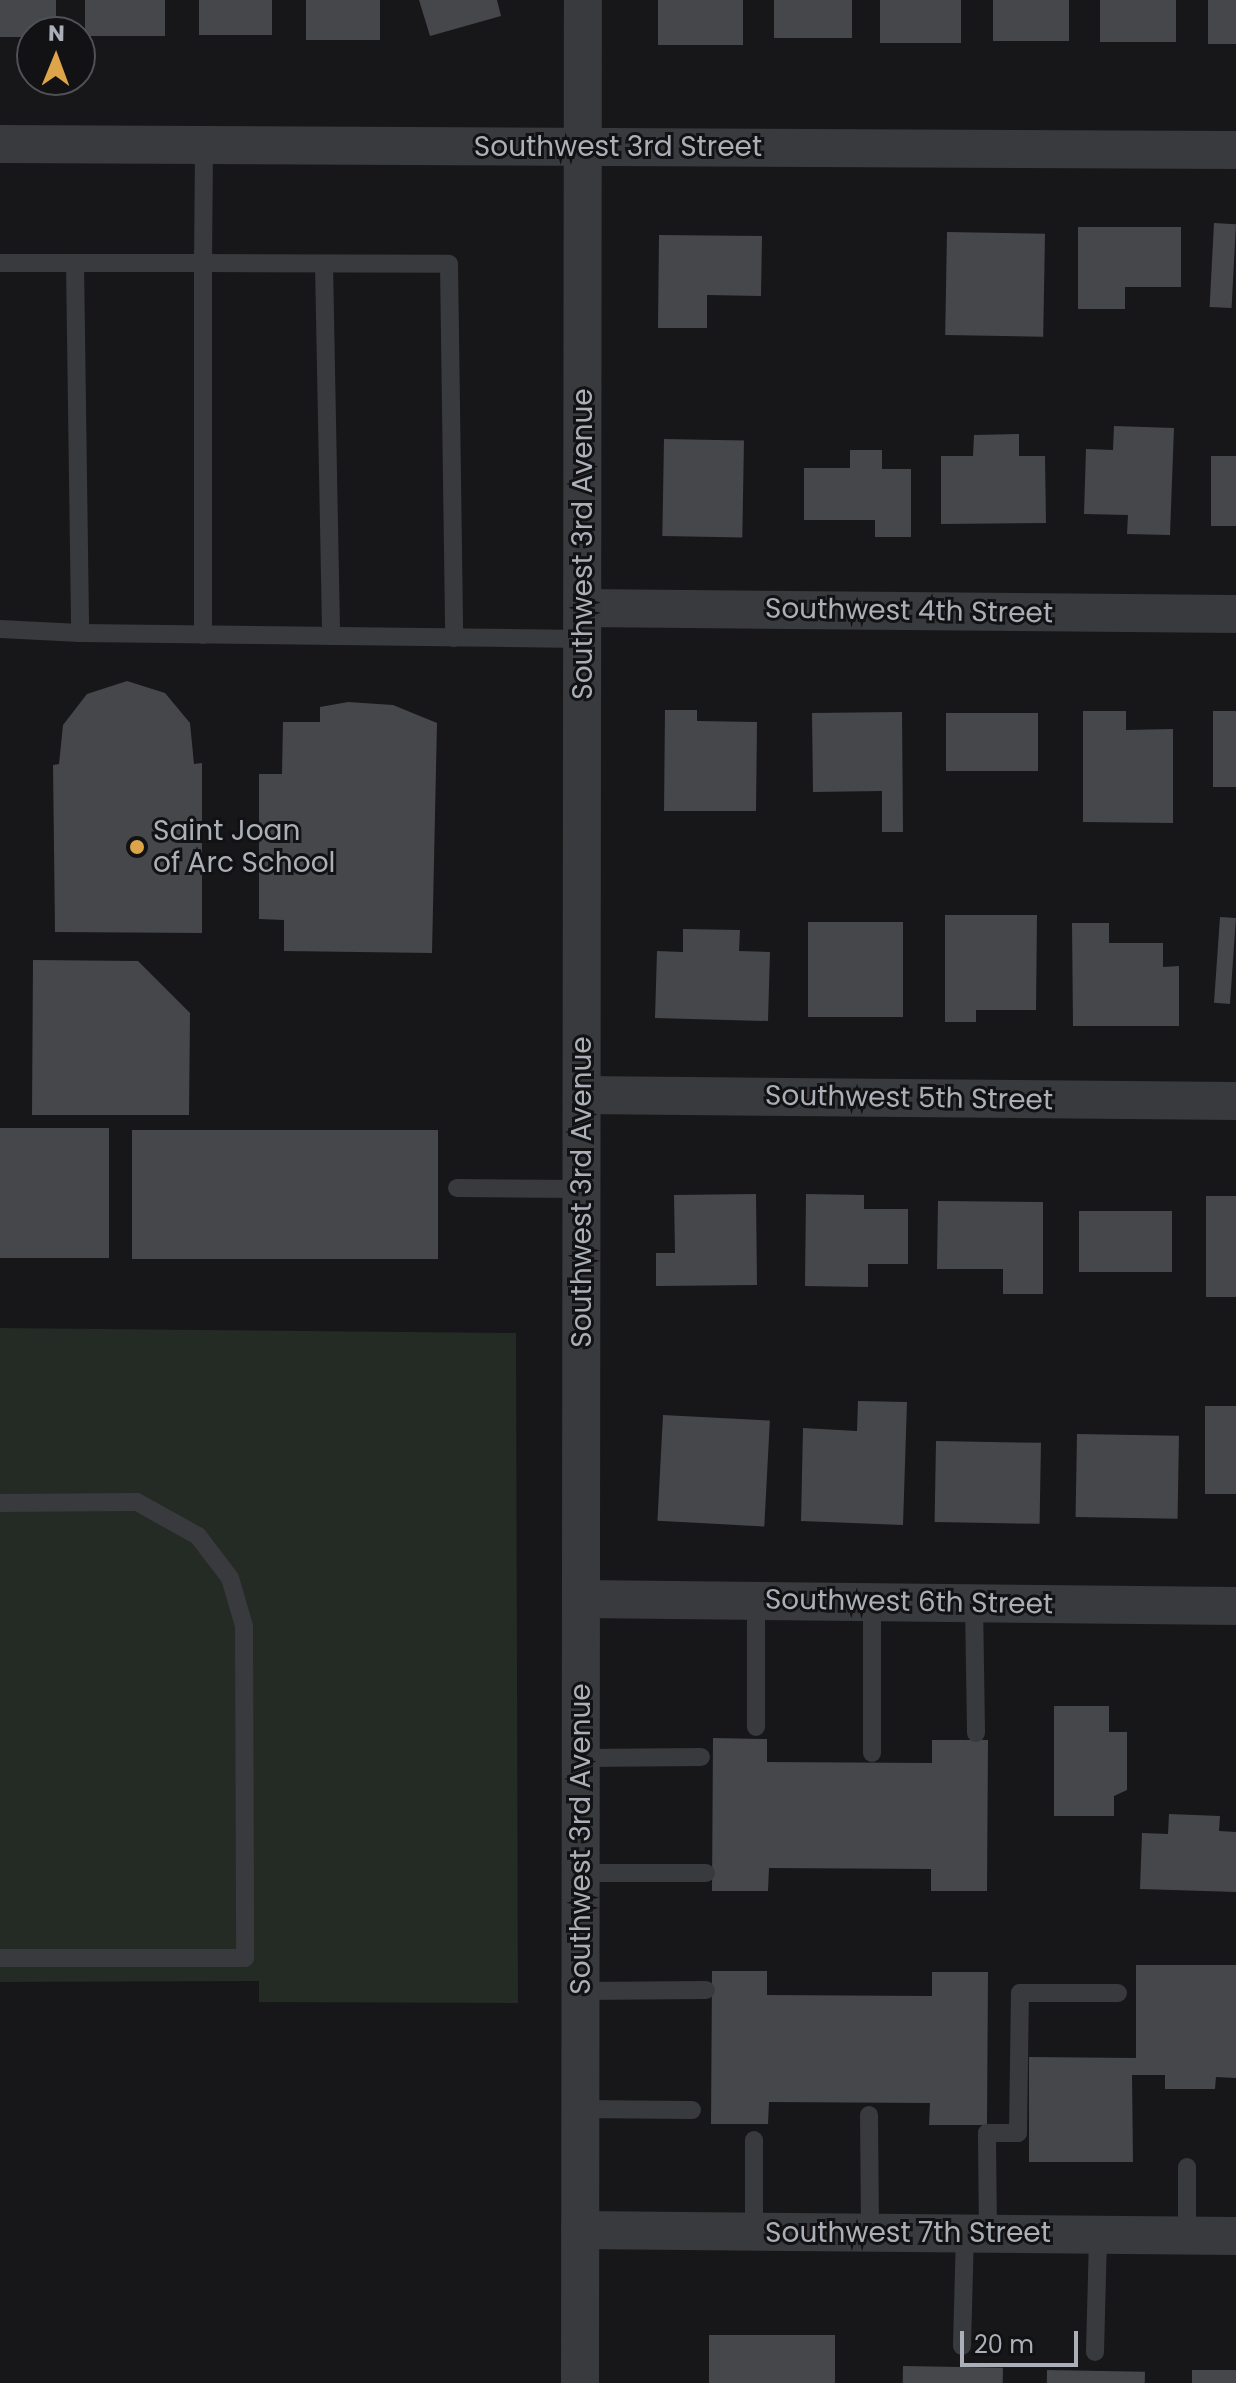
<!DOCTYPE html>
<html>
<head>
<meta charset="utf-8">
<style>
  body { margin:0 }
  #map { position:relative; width:1236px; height:2383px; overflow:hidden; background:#171719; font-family:Poppins,sans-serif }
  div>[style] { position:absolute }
  .green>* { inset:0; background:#242a24 }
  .building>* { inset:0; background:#46474b; transform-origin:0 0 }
  .service>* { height:18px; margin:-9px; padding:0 9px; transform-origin:9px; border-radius:9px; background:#393a3d }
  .minor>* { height:38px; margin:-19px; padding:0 19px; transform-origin:19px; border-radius:19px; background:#393a3d }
  .dots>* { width:22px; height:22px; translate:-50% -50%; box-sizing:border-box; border:4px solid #121214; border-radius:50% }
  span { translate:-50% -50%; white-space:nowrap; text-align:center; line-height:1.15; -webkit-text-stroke:6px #121214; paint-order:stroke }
  .street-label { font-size:28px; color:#abafb7 }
  .poi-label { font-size:28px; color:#abafb7 }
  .left { translate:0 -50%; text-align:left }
  .north { position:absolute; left:16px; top:16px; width:80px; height:80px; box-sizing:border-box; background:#121214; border:2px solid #4f5155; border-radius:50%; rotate:1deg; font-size:22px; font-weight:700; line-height:32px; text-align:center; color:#abafb7 }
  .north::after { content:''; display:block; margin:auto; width:28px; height:36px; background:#dea449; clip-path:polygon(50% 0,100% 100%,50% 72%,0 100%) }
  .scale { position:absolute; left:960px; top:2331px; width:118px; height:36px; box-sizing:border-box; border:4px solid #abafb7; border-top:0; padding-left:10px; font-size:24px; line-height:28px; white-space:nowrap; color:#abafb7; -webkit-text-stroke:6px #121214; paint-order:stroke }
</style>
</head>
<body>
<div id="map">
  <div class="green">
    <i style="clip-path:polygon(0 1328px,516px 1333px,518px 2003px,259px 2002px,259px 1981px,0 1982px)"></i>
  </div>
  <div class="building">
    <i style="left:0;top:0;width:56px;height:37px"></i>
    <i style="left:85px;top:0;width:80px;height:36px"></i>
    <i style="left:199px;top:0;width:73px;height:35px"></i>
    <i style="left:306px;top:0;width:74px;height:40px"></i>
    <i style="clip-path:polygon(419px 0,497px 0,501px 16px,430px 36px)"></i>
    <i style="left:658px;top:0;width:85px;height:45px"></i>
    <i style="left:774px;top:0;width:78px;height:38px"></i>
    <i style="left:880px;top:0;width:81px;height:43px"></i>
    <i style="left:993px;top:0;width:76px;height:41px"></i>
    <i style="left:1100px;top:0;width:76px;height:42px"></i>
    <i style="left:1208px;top:0;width:28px;height:44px"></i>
    <i style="left:1214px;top:223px;width:22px;height:84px;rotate:3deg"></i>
    <i style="clip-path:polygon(1078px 227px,1181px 227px,1181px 287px,1125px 287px,1125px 309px,1078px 309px)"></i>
    <i style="left:947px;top:232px;width:98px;height:103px;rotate:1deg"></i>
    <i style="clip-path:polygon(659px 235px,762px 236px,761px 296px,707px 295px,707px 328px,658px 328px)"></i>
    <i style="clip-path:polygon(1114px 426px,1174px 428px,1170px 535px,1127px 534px,1128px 515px,1084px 514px,1086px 449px,1113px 450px)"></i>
    <i style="clip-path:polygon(1019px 434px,1019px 456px,1045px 456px,1046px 523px,941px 524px,941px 456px,973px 456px,974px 435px)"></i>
    <i style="left:664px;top:439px;width:80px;height:97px;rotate:1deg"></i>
    <i style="clip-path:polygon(850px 450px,882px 450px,882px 469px,911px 469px,911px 537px,875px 537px,875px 520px,804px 520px,804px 468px,850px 468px)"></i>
    <i style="left:1211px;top:456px;width:25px;height:70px"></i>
    <i style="clip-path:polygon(127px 681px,165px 693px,190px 723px,194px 764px,202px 763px,202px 933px,55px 932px,53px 765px,59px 764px,63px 725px,87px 694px)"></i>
    <i style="clip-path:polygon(348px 702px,393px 705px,437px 723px,432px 953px,284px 951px,284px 920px,259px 919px,259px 774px,282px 774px,283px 722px,320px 722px,320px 707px)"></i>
    <i style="clip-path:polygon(665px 710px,697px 710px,697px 721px,757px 722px,756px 811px,664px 811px)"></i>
    <i style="clip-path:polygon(1083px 711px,1126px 711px,1126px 730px,1173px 729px,1173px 823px,1083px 822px)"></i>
    <i style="left:1213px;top:711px;width:23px;height:76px"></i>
    <i style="clip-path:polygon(902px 712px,903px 832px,882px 832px,882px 791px,813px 792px,812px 713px)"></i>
    <i style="left:946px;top:713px;width:92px;height:58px"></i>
    <i style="clip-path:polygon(945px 915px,1037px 915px,1036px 1010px,976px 1010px,976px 1022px,945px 1022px)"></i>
    <i style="left:1220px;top:917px;width:16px;height:86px;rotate:4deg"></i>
    <i style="left:808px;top:922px;width:95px;height:95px"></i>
    <i style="clip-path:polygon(1072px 923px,1109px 923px,1109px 943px,1163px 943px,1163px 967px,1179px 966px,1179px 1026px,1073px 1026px)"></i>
    <i style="clip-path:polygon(683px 929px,740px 930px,739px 951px,770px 952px,768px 1021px,655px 1018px,657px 951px,683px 952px)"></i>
    <i style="clip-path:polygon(33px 960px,138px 961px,190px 1013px,189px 1115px,32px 1115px)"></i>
    <i style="left:0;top:1128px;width:109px;height:130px"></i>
    <i style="left:132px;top:1130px;width:306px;height:129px"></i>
    <i style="clip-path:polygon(756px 1194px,757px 1285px,656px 1286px,656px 1253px,675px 1253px,674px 1195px)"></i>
    <i style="clip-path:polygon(806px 1194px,864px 1195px,864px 1209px,908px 1209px,908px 1264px,868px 1264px,868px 1287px,805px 1286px)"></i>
    <i style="left:1206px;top:1196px;width:30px;height:101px"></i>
    <i style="clip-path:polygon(938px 1201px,1043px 1202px,1043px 1294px,1003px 1294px,1003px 1269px,937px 1269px)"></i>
    <i style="left:1172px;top:1211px;width:61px;height:93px;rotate:90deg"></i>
    <i style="clip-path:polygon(858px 1401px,907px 1402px,903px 1525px,801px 1521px,803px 1428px,857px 1431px)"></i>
    <i style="left:1205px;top:1406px;width:31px;height:88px"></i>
    <i style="left:663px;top:1415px;width:107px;height:106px;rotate:3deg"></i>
    <i style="left:1077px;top:1434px;width:102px;height:83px;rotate:1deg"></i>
    <i style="left:936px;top:1441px;width:105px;height:81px;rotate:1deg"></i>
    <i style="clip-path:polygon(1054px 1706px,1109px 1706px,1109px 1732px,1127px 1732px,1127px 1790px,1114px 1796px,1114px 1816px,1054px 1816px)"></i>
    <i style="clip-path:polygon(713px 1738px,767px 1739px,767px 1762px,932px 1763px,932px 1740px,988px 1740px,987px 1891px,931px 1891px,931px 1869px,769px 1868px,768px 1891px,712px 1891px)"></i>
    <i style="clip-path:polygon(1169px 1814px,1220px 1816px,1219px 1831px,1236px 1832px,1236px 1892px,1140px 1889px,1142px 1833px,1168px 1834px)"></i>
    <i style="clip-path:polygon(1136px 1965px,1236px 1965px,1236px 2078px,1216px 2077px,1215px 2089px,1165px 2089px,1165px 2075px,1132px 2075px,1133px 2162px,1029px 2162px,1029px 2057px,1136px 2058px)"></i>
    <i style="clip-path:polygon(712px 1971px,767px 1971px,767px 1995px,932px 1996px,932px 1972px,988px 1972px,987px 2125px,929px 2125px,930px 2103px,769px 2102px,768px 2124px,711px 2124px)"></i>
    <i style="left:709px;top:2335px;width:126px;height:48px"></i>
    <i style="left:903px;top:2366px;width:100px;height:17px;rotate:1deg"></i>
    <i style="left:1047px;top:2370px;width:98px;height:13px;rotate:1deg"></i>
    <i style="left:1192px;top:2370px;width:44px;height:13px"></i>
  </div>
  <div class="service">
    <i style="left:0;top:263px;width:203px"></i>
    <i style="left:203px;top:263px;width:118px;rotate:-89.5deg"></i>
    <i style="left:75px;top:263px;width:370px;rotate:89.2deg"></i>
    <i style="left:80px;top:633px;width:503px;rotate:0.68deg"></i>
    <i style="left:324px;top:264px;width:372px;rotate:88.9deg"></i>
    <i style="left:0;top:629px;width:80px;rotate:2.9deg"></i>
    <i style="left:203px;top:635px;width:372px;rotate:-90deg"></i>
    <i style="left:203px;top:263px;width:246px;rotate:0.2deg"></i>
    <i style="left:449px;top:264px;width:374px;rotate:89.2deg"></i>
    <i style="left:457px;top:1188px;width:124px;rotate:0.5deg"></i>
    <i style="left:0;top:1503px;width:137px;rotate:-0.4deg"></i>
    <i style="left:137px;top:1502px;width:70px;rotate:29.1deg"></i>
    <i style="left:198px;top:1536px;width:53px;rotate:52.7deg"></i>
    <i style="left:230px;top:1578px;width:50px;rotate:73.7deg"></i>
    <i style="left:244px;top:1626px;width:332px;rotate:89.8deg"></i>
    <i style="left:245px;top:1958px;width:245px;rotate:180deg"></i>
    <i style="left:756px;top:1601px;width:126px;rotate:90deg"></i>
    <i style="left:974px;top:1603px;width:130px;rotate:89.1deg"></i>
    <i style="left:872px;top:1753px;width:151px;rotate:-90deg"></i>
    <i style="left:581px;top:1758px;width:120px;rotate:-0.5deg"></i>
    <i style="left:581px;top:1873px;width:125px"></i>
    <i style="left:581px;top:1991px;width:125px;rotate:-0.5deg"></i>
    <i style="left:581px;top:2109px;width:111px;rotate:0.5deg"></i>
    <i style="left:869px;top:2115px;width:118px;rotate:89.5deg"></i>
    <i style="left:754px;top:2140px;width:92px;rotate:90deg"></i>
    <i style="left:1187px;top:2167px;width:69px;rotate:90deg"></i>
    <i style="left:988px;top:2234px;width:101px;rotate:-90.6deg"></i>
    <i style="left:987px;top:2133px;width:31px"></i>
    <i style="left:1018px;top:2133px;width:140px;rotate:-89.2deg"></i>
    <i style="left:1020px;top:1993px;width:98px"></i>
    <i style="left:962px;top:2346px;width:112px;rotate:-88.5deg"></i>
    <i style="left:1095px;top:2352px;width:117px;rotate:-88.5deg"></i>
  </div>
  <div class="minor">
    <i style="left:0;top:144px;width:1236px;rotate:0.28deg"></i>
    <i style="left:583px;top:608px;width:653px;rotate:0.53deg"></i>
    <i style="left:582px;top:1095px;width:654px;rotate:0.53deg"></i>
    <i style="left:581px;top:1599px;width:655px;rotate:0.61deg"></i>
    <i style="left:580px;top:2230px;width:656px;rotate:0.52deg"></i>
    <i style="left:580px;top:2383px;width:2383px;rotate:-89.93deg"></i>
  </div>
  <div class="dots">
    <i style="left:137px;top:847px;background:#dea449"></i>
  </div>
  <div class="street-label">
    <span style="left:618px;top:147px">Southwest 3rd Street</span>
    <span style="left:583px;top:544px;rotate:-90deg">Southwest 3rd Avenue</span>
    <span style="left:909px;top:611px;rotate:1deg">Southwest 4th Street</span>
    <span style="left:909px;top:1098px;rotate:1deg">Southwest 5th Street</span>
    <span style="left:582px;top:1192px;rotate:-90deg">Southwest 3rd Avenue</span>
    <span style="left:909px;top:1602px;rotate:1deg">Southwest 6th Street</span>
    <span style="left:581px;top:1839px;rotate:-90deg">Southwest 3rd Avenue</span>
    <span style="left:908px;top:2233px">Southwest 7th Street</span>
  </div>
  <div class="poi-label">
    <span class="left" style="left:153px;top:847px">Saint Joan<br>of Arc School</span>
  </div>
  <div class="north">N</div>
  <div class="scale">20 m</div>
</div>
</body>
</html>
